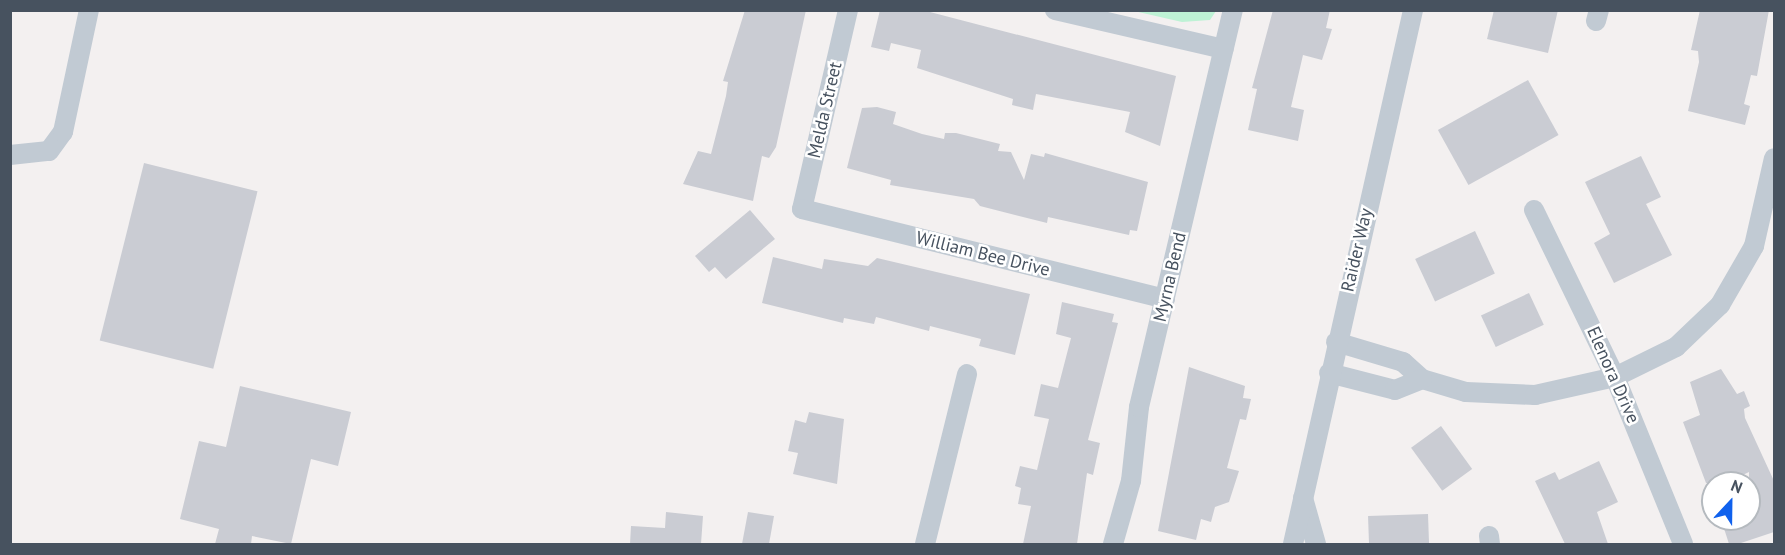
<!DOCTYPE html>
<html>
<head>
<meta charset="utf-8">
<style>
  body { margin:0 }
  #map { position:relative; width:1785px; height:555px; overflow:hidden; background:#f3f0f0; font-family:"PT Sans",sans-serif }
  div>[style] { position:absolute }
  .green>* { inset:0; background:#bef2d5 }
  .building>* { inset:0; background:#caccd3; transform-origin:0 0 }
  .minor>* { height:20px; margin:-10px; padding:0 10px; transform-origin:10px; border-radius:10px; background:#c1cad3 }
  span { translate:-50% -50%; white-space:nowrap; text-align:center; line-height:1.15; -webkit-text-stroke:5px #fff; paint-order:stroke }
  .street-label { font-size:18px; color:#47525f }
  .frame { position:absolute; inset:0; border:12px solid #47525f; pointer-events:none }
  .north { position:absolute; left:1701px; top:471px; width:60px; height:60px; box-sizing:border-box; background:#fff; border:2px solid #b5babf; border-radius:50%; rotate:22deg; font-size:16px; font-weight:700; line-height:24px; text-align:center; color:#47525f }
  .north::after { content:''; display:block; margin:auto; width:21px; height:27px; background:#1061ed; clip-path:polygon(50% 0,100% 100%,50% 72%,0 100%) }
</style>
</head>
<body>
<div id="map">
  <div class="green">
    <i style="clip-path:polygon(1134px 11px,1216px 10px,1216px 11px,1210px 20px,1182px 22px)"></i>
  </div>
  <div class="building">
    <i style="clip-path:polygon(745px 10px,806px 10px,776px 147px,769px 158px,762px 156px,753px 201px,683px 184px,698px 151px,711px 154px,726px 96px,728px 82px,723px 81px)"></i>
    <i style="clip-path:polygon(880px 10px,930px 12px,1176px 76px,1160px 146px,1125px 132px,1130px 112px,1036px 94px,1033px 110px,1012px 105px,1013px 99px,917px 68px,921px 50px,891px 43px,889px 51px,871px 47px)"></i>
    <i style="clip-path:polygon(1273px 10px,1330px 10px,1326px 28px,1332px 29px,1322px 60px,1303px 55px,1291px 107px,1304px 110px,1298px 141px,1248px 130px,1257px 89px,1252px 88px)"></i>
    <i style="clip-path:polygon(1494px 10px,1558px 10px,1548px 53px,1487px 39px)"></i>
    <i style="clip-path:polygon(1700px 10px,1769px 10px,1757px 76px,1751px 75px,1744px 104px,1750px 106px,1745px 125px,1688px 111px,1699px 62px,1698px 51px,1691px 50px)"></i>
    <i style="left:1528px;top:80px;width:63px;height:103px;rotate:61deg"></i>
    <i style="clip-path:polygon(877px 107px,896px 112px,893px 124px,922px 134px,944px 139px,945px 133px,956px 133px,1000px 144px,998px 151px,1011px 152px,1024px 180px,1031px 154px,1044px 157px,1045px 153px,1148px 182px,1137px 231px,1130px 230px,1129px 235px,1048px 217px,1047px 223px,980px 206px,974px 199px,890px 185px,891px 180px,847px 168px,862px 108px)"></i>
    <i style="clip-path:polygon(1641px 156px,1661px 197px,1646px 204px,1672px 255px,1614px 283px,1594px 243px,1610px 234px,1585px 182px)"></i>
    <i style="left:144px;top:163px;width:117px;height:183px;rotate:14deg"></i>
    <i style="clip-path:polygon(750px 210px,775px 239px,726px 279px,715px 267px,709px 272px,695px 256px)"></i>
    <i style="left:1475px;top:231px;width:47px;height:66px;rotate:65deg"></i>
    <i style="clip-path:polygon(773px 257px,822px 269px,824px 259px,868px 266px,877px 258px,1030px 294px,1015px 355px,979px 346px,981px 339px,930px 326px,929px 331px,876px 317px,874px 324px,844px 318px,843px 323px,762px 303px)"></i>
    <i style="left:1529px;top:293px;width:35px;height:53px;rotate:65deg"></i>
    <i style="clip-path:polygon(1062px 302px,1114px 314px,1112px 322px,1118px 323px,1088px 440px,1100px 443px,1093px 475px,1087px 473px,1077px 544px,1023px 544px,1031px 506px,1018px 504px,1021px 488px,1015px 486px,1020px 466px,1037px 470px,1049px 419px,1034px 416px,1041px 384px,1058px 388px,1071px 338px,1056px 334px)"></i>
    <i style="clip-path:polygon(1189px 367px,1245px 386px,1243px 398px,1251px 399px,1246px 420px,1240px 419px,1227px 468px,1239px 471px,1229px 502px,1215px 507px,1211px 522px,1201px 519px,1196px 540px,1158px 531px)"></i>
    <i style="clip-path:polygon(1721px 369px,1737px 394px,1744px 391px,1750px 406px,1744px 409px,1745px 418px,1774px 481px,1774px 532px,1738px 544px,1729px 544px,1721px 519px,1749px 519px,1749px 472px,1726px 483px,1706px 483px,1683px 422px,1700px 415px,1690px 382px)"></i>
    <i style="clip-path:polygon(240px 386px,351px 412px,338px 466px,311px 459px,291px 544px,252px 536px,251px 544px,215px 544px,219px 529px,180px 519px,199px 441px,226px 447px)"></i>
    <i style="clip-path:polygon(809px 412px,844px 419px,837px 484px,793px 474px,798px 453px,788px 451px,795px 420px,806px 423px)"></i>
    <i style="left:1441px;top:426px;width:53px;height:37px;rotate:54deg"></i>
    <i style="clip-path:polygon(1599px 461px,1618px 502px,1597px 512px,1608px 544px,1565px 544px,1535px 481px,1555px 472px,1559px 480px)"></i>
    <i style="clip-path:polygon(666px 512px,703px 516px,701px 544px,630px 544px,631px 526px,665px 528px)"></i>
    <i style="clip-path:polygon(748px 512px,774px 516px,769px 544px,742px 544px)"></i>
    <i style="left:1428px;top:514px;width:30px;height:60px;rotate:88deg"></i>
  </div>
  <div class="minor">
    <i style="left:848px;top:10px;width:204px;rotate:103deg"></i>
    <i style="left:802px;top:209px;width:374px;rotate:13.9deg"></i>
    <i style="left:1055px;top:10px;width:173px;rotate:13deg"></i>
    <i style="left:1596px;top:21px;width:11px;rotate:-75deg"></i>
    <i style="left:10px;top:155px;width:39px;rotate:-6deg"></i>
    <i style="left:49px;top:151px;width:24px;rotate:-54deg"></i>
    <i style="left:63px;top:132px;width:125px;rotate:-78deg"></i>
    <i style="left:1534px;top:210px;width:186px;rotate:64.1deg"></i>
    <i style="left:1615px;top:377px;width:180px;rotate:67.8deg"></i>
    <i style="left:1336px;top:342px;width:70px;rotate:16.6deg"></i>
    <i style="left:1403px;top:362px;width:25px;rotate:42deg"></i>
    <i style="left:1422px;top:379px;width:46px;rotate:16.5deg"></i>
    <i style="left:1466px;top:392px;width:69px;rotate:2.5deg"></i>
    <i style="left:1535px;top:395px;width:82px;rotate:-12.7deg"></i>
    <i style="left:1615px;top:377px;width:68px;rotate:-26.2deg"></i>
    <i style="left:1676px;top:347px;width:61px;rotate:-43.7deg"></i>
    <i style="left:1720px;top:305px;width:68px;rotate:-60deg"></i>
    <i style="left:1754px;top:246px;width:90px;rotate:-77.2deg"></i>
    <i style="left:1329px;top:373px;width:68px;rotate:14.4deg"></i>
    <i style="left:1395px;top:390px;width:29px;rotate:-22deg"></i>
    <i style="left:1303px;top:498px;width:48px;rotate:74.2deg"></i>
    <i style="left:1489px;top:536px;width:8px;rotate:83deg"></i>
    <i style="left:925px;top:544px;width:175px;rotate:-76.1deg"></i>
    <i style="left:1113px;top:544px;width:66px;rotate:-74.1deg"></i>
    <i style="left:1131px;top:481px;width:74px;rotate:-83.8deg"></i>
    <i style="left:1139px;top:407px;width:408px;rotate:-76.7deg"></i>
    <i style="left:1293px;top:544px;width:547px;rotate:-77.33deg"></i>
  </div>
  <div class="street-label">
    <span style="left:825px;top:110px;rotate:-77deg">Melda Street</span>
    <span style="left:1357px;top:250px;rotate:-77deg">Raider Way</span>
    <span style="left:983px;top:254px;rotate:14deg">William Bee Drive</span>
    <span style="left:1170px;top:277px;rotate:-77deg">Myrna Bend</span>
    <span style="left:1613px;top:375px;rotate:66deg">Elenora Drive</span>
  </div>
  <div class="frame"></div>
  <div class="north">N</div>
</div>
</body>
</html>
